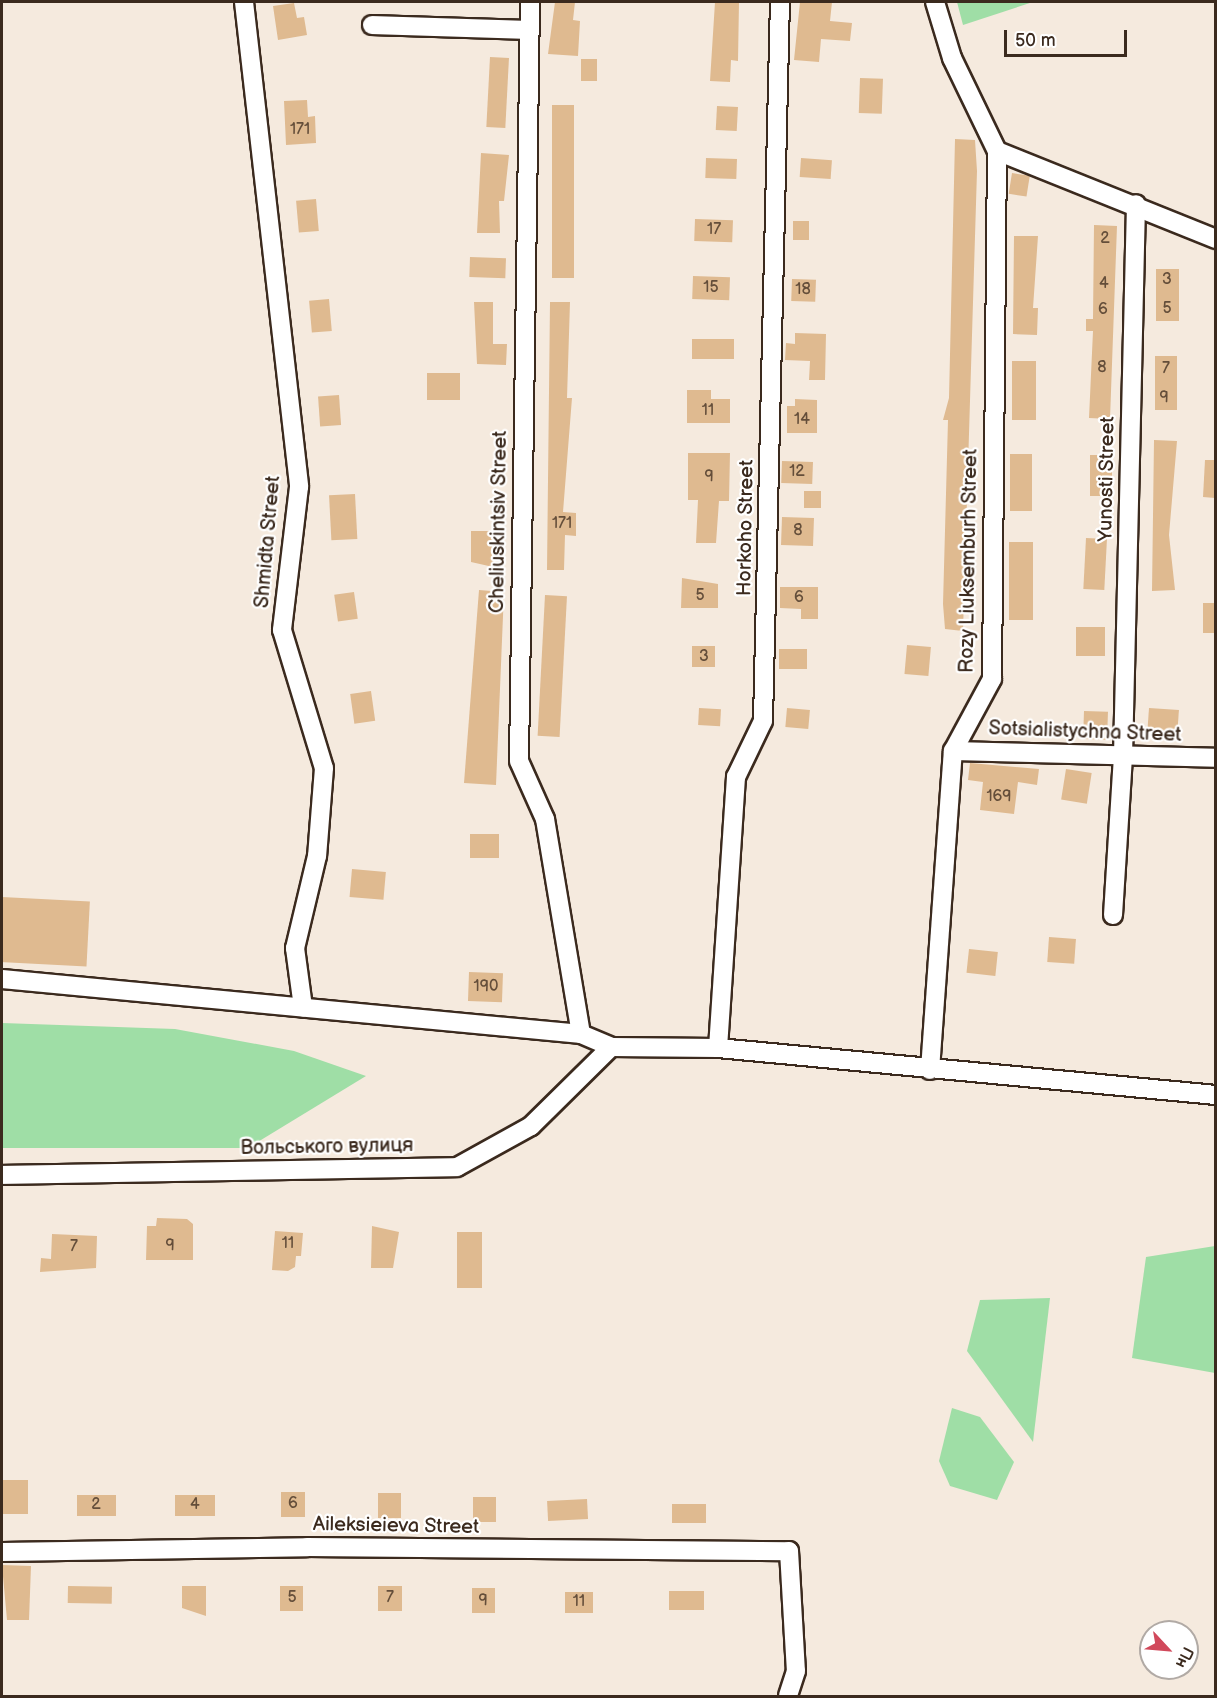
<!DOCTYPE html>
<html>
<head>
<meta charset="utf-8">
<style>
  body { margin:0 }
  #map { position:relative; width:1217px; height:1698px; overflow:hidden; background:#f5eade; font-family:"Balsamiq Sans",sans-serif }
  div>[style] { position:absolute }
  .green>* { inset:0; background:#9fdea6 }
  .building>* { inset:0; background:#dfba90; transform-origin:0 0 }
  .roads { filter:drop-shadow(2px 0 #3b2a1e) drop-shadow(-2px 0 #3b2a1e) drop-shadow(0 2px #3b2a1e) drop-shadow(0 -2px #3b2a1e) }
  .street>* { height:18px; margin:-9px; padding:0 9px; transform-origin:9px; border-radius:9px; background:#fff }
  span { translate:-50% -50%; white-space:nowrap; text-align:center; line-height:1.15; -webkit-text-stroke:4.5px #fff; paint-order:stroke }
  .number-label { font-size:16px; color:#644e3a }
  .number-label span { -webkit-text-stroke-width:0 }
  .street-label { font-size:20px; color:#3b2a1e }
  .frame { position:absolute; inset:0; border:3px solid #3b2a1e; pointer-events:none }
  .north { position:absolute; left:1139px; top:1620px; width:60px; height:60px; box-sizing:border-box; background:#fff; border:2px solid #b1aaa5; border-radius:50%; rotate:116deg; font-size:16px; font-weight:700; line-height:24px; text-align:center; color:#3b2a1e }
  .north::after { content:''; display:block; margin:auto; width:21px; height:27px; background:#d1495b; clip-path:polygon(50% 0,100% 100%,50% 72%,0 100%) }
  .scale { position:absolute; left:1004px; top:30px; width:123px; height:27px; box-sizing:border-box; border:3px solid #3b2a1e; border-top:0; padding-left:8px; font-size:18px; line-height:21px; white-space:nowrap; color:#3b2a1e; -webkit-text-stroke:4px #fff; paint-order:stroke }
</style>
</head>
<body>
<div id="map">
  <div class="green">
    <i style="clip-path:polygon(957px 2px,1033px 2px,963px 25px)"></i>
    <i style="clip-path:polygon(2px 1023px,175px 1029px,294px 1051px,366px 1076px,248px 1148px,2px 1148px)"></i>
    <i style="clip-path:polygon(1215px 1246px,1215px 1373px,1132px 1358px,1146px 1257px)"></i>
    <i style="clip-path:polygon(1050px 1298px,1033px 1442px,967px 1351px,980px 1300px)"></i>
    <i style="clip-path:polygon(952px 1408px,980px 1417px,1014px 1462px,997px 1500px,950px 1486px,939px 1461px)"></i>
  </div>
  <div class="building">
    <i style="clip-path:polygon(555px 2px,575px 2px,573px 20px,580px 21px,578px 56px,548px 54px)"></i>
    <i style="clip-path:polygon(715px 2px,739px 2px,738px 61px,731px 60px,730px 82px,710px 81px)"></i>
    <i style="clip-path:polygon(800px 2px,832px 2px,830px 21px,852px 23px,850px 41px,821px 39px,819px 62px,794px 60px)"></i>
    <i style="clip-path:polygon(294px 3px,297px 18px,304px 17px,307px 35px,278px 40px,273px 6px)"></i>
    <i style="left:490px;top:57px;width:19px;height:70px;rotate:3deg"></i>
    <i style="left:581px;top:59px;width:16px;height:22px"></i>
    <i style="left:860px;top:78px;width:23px;height:35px;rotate:2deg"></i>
    <i style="clip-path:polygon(307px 100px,308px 117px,315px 116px,316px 143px,286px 145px,284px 101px)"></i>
    <i style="left:552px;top:105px;width:22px;height:173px"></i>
    <i style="left:717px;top:106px;width:21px;height:24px;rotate:3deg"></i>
    <i style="clip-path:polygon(955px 139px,975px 140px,977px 171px,963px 631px,945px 629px,943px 604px,948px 420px,943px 420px,949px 398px)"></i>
    <i style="clip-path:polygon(481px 153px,509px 155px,504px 201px,499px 201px,500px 233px,477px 233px)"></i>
    <i style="left:706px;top:158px;width:31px;height:20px;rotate:2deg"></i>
    <i style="left:801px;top:158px;width:31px;height:19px;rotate:4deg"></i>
    <i style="left:1012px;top:173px;width:18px;height:21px;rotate:9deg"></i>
    <i style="left:316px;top:199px;width:32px;height:20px;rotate:85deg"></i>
    <i style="left:695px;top:219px;width:38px;height:22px;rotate:2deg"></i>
    <i style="left:793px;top:221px;width:16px;height:19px"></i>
    <i style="clip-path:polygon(1094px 225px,1117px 226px,1110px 419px,1089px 418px,1093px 331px,1086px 331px,1086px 319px,1093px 319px)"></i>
    <i style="clip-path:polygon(1014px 236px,1038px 236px,1033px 308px,1038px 308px,1037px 335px,1013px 334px)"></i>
    <i style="left:470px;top:257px;width:36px;height:20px;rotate:2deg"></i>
    <i style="left:1156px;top:269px;width:23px;height:52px"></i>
    <i style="left:693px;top:276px;width:37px;height:23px;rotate:2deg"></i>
    <i style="left:792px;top:279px;width:24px;height:22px;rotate:2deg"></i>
    <i style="left:329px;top:299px;width:32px;height:20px;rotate:85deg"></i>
    <i style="clip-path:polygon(474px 302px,493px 302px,493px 344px,507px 344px,506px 365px,477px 364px)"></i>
    <i style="clip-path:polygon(550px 302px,570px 302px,567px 398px,572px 398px,563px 512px,576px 513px,576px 536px,565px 535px,564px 570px,547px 570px)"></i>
    <i style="clip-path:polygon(795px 333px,826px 334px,825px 380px,809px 380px,810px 361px,785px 360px,786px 343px,795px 344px)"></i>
    <i style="left:692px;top:339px;width:42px;height:20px"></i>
    <i style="left:1155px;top:356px;width:22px;height:54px"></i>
    <i style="left:1012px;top:361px;width:24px;height:59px"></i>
    <i style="left:427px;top:373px;width:33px;height:27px"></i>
    <i style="clip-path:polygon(687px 390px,711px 390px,711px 399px,730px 399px,730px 423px,687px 423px)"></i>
    <i style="left:339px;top:395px;width:30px;height:21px;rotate:86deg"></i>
    <i style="clip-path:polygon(795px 399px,817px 400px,817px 433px,787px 433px,787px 406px,795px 406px)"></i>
    <i style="clip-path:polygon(1154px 440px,1177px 441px,1169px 535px,1175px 590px,1152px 591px)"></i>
    <i style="clip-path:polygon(688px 453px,730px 453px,729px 501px,719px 501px,716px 543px,696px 543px,698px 500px,688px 500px)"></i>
    <i style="left:1010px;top:454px;width:22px;height:57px"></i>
    <i style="left:1090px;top:455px;width:22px;height:41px"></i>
    <i style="clip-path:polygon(1205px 460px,1215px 460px,1215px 498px,1203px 497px)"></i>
    <i style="left:782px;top:461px;width:31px;height:22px;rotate:2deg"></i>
    <i style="left:804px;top:491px;width:17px;height:17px"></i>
    <i style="left:355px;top:494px;width:45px;height:26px;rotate:87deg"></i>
    <i style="left:782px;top:517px;width:32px;height:28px;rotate:2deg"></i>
    <i style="clip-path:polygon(471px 531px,491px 531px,491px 539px,502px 539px,502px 569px,471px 562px)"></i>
    <i style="left:1086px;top:538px;width:21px;height:51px;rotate:3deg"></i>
    <i style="left:1009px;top:542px;width:24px;height:78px"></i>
    <i style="clip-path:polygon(682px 578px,718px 584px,718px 608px,681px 608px)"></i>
    <i style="clip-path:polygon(780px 587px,818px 587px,818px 619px,801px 619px,801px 609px,780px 608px)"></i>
    <i style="clip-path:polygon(479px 590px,504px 592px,496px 785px,464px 783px)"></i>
    <i style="left:354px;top:592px;width:27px;height:20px;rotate:82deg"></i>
    <i style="left:545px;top:595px;width:22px;height:141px;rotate:3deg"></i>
    <i style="left:1203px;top:603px;width:12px;height:30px"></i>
    <i style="left:1076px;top:627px;width:29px;height:29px"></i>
    <i style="left:907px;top:645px;width:24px;height:29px;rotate:5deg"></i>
    <i style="left:692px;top:646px;width:23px;height:21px"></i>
    <i style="left:807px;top:649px;width:20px;height:28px;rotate:90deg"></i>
    <i style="left:371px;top:691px;width:30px;height:21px;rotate:82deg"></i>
    <i style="left:699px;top:708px;width:22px;height:17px;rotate:3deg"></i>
    <i style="left:787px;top:708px;width:23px;height:19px;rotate:5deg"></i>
    <i style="left:1149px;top:708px;width:30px;height:29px;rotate:4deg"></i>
    <i style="left:1084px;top:711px;width:24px;height:28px;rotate:2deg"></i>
    <i style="clip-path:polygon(970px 763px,1039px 769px,1037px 785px,1018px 782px,1014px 814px,980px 810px,983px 782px,968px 780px)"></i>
    <i style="left:1066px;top:769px;width:26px;height:31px;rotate:9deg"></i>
    <i style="left:470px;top:834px;width:29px;height:24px"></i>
    <i style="left:352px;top:869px;width:34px;height:28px;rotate:5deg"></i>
    <i style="left:2px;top:897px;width:88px;height:65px;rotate:3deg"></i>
    <i style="left:1049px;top:937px;width:27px;height:25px;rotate:4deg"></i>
    <i style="left:969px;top:949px;width:29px;height:24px;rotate:6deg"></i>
    <i style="left:469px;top:972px;width:34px;height:29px;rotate:2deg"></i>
    <i style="clip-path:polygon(157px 1218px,187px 1219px,193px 1224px,193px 1260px,146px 1260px,147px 1226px,156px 1226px)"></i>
    <i style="clip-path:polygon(372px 1226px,399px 1232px,393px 1268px,371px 1268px)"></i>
    <i style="clip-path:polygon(275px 1231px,303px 1233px,301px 1256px,296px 1256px,295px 1267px,288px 1271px,272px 1270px)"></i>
    <i style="left:457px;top:1232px;width:25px;height:56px"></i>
    <i style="clip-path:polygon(52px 1234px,97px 1236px,96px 1268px,40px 1272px,41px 1258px,51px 1259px)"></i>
    <i style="left:2px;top:1480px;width:26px;height:34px"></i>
    <i style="left:281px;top:1492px;width:24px;height:25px"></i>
    <i style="left:378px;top:1493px;width:23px;height:25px"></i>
    <i style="left:77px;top:1495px;width:39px;height:21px"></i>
    <i style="left:175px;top:1495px;width:40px;height:21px"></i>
    <i style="left:473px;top:1497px;width:23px;height:25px"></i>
    <i style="left:587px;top:1499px;width:20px;height:40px;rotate:87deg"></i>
    <i style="left:672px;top:1504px;width:34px;height:19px"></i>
    <i style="clip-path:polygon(2px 1565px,31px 1566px,29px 1620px,7px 1620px)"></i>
    <i style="left:68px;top:1586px;width:44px;height:17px;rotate:1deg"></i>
    <i style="clip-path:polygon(182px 1586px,206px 1586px,206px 1616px,182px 1608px)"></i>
    <i style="left:280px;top:1586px;width:23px;height:25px"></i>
    <i style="left:378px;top:1586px;width:24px;height:25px"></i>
    <i style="left:472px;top:1588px;width:23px;height:25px"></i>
    <i style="left:704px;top:1591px;width:19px;height:35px;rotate:90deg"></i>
    <i style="left:565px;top:1592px;width:28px;height:21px"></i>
  </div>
  <div class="roads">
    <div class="street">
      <i style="left:244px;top:2px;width:488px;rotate:83.5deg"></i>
      <i style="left:299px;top:487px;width:144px;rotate:96.8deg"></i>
      <i style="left:282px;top:630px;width:144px;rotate:73.1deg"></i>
      <i style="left:324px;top:768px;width:88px;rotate:94.5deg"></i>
      <i style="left:317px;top:856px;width:95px;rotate:103.4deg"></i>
      <i style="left:295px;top:948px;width:60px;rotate:82.3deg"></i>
      <i style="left:530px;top:2px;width:759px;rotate:90.83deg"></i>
      <i style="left:519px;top:761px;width:64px;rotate:65.9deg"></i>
      <i style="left:545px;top:819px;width:218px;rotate:80.5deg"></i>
      <i style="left:935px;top:2px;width:59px;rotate:73.1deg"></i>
      <i style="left:952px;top:58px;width:103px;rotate:64.2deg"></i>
      <i style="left:997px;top:151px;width:236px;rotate:21.9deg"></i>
      <i style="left:372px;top:25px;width:157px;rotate:1.8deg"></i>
      <i style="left:953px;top:751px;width:263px;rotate:1.5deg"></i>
      <i style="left:1113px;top:915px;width:159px;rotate:-86.4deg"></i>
      <i style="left:1123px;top:756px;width:552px;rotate:-88.65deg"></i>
      <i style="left:2px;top:979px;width:582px;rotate:5.43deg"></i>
      <i style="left:581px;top:1034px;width:33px;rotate:23deg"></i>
      <i style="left:611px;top:1047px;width:107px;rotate:0.5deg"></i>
      <i style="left:718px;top:1048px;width:500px;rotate:5.39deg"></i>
      <i style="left:718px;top:1048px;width:272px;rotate:-86.2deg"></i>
      <i style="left:736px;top:777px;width:62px;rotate:-64.3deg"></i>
      <i style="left:763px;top:721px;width:719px;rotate:-88.65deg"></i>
      <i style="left:930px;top:1070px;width:320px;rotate:-85.9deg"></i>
      <i style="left:953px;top:751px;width:82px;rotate:-61.6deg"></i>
      <i style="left:992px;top:679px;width:528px;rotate:-89.46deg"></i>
      <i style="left:2px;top:1175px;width:455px;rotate:-1deg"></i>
      <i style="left:457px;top:1167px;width:85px;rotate:-29deg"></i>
      <i style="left:531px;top:1126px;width:112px;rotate:-44.6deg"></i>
      <i style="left:2px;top:1552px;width:305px;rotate:-0.9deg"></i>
      <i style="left:307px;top:1547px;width:482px;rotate:0.5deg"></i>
      <i style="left:789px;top:1551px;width:120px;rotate:86.7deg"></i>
      <i style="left:796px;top:1671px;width:26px;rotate:108deg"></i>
    </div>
  </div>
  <div class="number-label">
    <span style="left:300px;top:130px">171</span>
    <span style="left:714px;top:230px">17</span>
    <span style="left:1105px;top:239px">2</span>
    <span style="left:1167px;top:280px">3</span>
    <span style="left:1104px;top:284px">4</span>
    <span style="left:711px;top:288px">15</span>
    <span style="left:803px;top:290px">18</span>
    <span style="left:1167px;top:309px">5</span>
    <span style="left:1103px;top:310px">6</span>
    <span style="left:1102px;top:368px">8</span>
    <span style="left:1166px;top:369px">7</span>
    <span style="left:1164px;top:398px">9</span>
    <span style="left:708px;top:411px">11</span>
    <span style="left:802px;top:420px">14</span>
    <span style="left:797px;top:472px">12</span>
    <span style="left:709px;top:477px">9</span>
    <span style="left:562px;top:524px">171</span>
    <span style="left:798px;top:531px">8</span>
    <span style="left:700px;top:596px">5</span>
    <span style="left:799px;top:598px">6</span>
    <span style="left:704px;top:657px">3</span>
    <span style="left:999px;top:797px">169</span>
    <span style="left:486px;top:987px">190</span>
    <span style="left:288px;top:1244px">11</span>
    <span style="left:170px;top:1246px">9</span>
    <span style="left:74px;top:1247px">7</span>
    <span style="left:293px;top:1504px">6</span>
    <span style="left:96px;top:1505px">2</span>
    <span style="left:195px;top:1505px">4</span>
    <span style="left:292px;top:1598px">5</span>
    <span style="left:390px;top:1598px">7</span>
    <span style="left:483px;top:1601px">9</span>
    <span style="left:579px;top:1602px">11</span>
  </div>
  <div class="street-label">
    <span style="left:1107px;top:479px;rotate:-89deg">Yunosti Street</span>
    <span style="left:499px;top:522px;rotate:-89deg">Cheliuskintsiv Street</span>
    <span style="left:746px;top:528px;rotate:-89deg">Horkoho Street</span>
    <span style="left:268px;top:542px;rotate:-85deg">Shmidta Street</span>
    <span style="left:969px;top:561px;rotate:-89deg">Rozy Liuksemburh Street</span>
    <span style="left:1085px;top:732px;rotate:2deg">Sotsialistychna Street</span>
    <span style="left:327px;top:1147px;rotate:-1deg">Вольського вулиця</span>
    <span style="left:396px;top:1526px;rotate:1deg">Aileksieieva Street</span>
  </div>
  <div class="frame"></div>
  <div class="north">Пн</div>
  <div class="scale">50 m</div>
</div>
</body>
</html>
